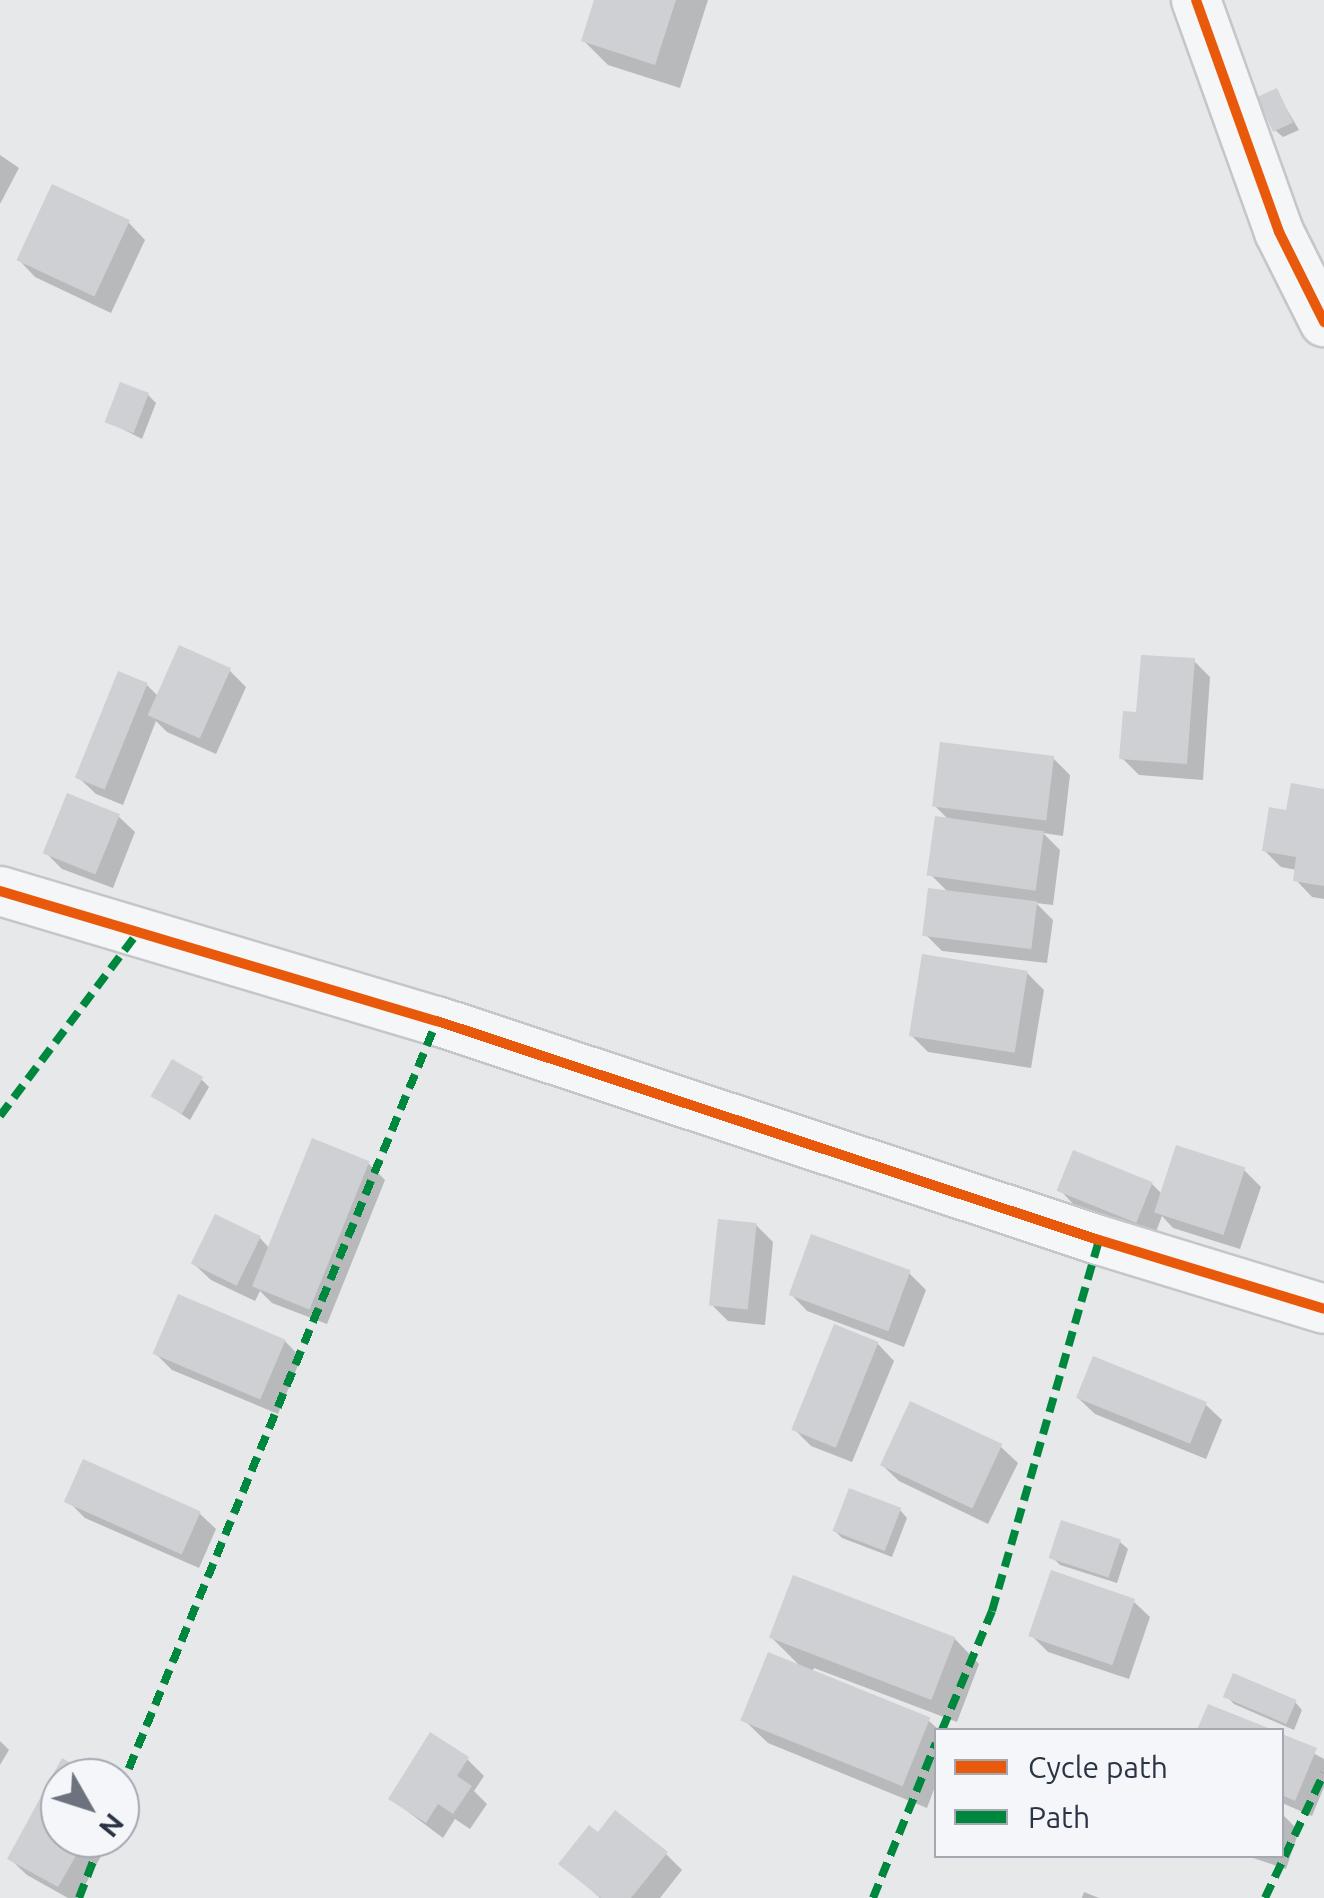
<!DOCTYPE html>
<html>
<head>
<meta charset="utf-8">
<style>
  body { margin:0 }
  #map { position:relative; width:1324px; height:1898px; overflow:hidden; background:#e6e8ea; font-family:Ubuntu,sans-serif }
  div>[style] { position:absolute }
  .shadow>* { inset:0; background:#0003 }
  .building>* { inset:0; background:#ced0d3; transform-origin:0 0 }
  .roads { filter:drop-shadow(2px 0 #c4c6c8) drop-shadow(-2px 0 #c4c6c8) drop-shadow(0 2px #c4c6c8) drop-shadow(0 -2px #c4c6c8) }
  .street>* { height:48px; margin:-24px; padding:0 24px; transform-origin:24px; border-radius:24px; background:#f5f6f7 }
  .quiet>* { height:8px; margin-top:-4px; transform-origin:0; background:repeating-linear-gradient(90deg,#00873e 0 15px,transparent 0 23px) }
  .cycleway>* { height:10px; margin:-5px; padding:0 5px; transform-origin:5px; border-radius:5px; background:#e8590c }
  span { translate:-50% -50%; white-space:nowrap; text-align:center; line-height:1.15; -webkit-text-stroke:8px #f4f6f9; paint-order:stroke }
  .legend { position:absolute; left:934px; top:1728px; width:350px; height:130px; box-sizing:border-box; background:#f4f6f9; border:2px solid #a4a8b1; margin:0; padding:12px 18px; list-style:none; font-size:30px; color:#2b3445 }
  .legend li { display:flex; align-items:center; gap:20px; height:50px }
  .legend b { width:50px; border:2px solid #a4a8b1 }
  .north { position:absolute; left:40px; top:1758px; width:100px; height:100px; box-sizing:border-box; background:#f4f6f9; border:2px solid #a4a8b1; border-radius:50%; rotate:129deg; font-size:28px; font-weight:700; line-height:40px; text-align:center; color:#2b3445 }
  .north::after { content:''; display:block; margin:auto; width:35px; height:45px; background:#6c737f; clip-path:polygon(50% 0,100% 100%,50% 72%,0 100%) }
</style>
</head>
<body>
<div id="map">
  <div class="shadow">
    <i style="clip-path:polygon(597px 0,708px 0,680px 88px,608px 65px,583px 40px)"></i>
    <i style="clip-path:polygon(1276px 91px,1299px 130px,1283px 137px,1275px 130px)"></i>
    <i style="clip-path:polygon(0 155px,19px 168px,0 204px)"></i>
    <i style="clip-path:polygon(129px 223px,145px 240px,111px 313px,35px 277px,19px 260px)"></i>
    <i style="clip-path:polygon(148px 395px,156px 403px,142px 439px,107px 421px)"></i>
    <i style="clip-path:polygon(1194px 661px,1210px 677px,1203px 780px,1139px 775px,1122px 758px)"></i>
    <i style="clip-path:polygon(229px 670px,246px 687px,216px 754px,167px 732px,156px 721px,123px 805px,96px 794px,79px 778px,147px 685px,159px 697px)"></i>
    <i style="clip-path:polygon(1053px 758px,1070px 775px,1063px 836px,1043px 833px,1060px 850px,1053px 905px,1036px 903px,1053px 920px,1047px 963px,942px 951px,926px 935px,949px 893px,930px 874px,949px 820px,935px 806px)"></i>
    <i style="clip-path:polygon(1324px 792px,1324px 899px,1312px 897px,1296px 880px,1297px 870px,1281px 867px,1264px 850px,1288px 813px)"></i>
    <i style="clip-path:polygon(118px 816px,135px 832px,113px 888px,62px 869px,45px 852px)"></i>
    <i style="clip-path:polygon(1027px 973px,1044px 990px,1031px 1068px,928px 1052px,911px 1035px)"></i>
    <i style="clip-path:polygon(201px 1079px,209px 1087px,190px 1120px,154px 1096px)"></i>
    <i style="clip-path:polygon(368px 1163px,385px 1180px,327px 1324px,272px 1303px,260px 1291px,255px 1301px,211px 1280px,194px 1264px,260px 1238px,270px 1249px)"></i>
    <i style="clip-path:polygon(1244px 1170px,1261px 1187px,1240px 1249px,1173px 1228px,1162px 1216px,1154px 1237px,1076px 1207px,1060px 1190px,1152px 1184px,1162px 1194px)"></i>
    <i style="clip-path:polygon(756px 1225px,773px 1242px,765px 1325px,728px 1321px,712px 1305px)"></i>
    <i style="clip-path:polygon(909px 1273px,926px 1290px,904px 1347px,807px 1311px,791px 1294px)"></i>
    <i style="clip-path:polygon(285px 1341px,301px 1358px,278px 1414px,172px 1370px,155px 1353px)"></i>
    <i style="clip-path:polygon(878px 1344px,894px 1361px,852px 1462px,811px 1446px,794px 1429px)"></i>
    <i style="clip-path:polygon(1078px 1398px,1205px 1404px,1222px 1420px,1206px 1459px,1095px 1414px)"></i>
    <i style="clip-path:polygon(1001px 1447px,1018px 1463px,988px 1524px,899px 1481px,882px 1465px)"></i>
    <i style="clip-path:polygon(68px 1501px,199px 1513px,216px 1529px,199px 1568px,85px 1518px)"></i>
    <i style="clip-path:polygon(900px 1510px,907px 1518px,892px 1557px,842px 1538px,834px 1530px)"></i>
    <i style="clip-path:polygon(1120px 1542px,1128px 1549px,1117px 1583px,1060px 1565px,1052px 1557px)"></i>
    <i style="clip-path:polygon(1133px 1601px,1150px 1617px,1129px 1679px,1048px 1652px,1031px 1635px)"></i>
    <i style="clip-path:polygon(771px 1637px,955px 1639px,979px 1664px,957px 1722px,814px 1668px,812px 1672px,928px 1720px,939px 1730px,936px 1784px,927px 1808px,768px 1743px,743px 1719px,803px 1669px)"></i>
    <i style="clip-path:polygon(1226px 1696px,1295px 1702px,1302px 1710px,1294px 1730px,1234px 1704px)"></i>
    <i style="clip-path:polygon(1282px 1736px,1324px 1759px,1324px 1787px,1312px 1816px,1282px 1803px)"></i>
    <i style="clip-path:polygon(0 1741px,9px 1750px,0 1765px)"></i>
    <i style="clip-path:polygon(467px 1759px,484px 1776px,474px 1791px,487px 1804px,470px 1829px,455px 1819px,443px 1838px,391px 1799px)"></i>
    <i style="clip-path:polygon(63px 1762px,92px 1778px,60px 1778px,60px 1838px,111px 1838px,78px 1898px,68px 1898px,27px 1875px,10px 1859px)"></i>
    <i style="clip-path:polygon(120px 1797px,129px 1806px,120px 1821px)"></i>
    <i style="clip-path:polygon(1282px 1814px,1299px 1831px,1286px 1869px,1247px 1856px,1282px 1856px)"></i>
    <i style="clip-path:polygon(599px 1835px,666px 1854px,682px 1870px,660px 1898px,600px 1898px,562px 1864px)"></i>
    <i style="clip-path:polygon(1084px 1892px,1099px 1898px,1082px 1898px)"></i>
  </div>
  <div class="building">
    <i style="clip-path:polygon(594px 0,676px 0,655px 65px,581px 41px)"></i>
    <i style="left:1277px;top:88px;width:38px;height:22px;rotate:65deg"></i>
    <i style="left:52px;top:184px;width:86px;height:84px;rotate:25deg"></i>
    <i style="left:120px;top:382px;width:31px;height:43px;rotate:21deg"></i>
    <i style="left:179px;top:645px;width:57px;height:77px;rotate:24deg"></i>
    <i style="clip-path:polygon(1141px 655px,1195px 658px,1187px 764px,1119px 759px,1123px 711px,1136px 712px)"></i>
    <i style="left:118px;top:671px;width:32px;height:115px;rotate:22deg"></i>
    <i style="left:940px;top:742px;width:115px;height:65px;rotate:7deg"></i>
    <i style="clip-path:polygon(1291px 783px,1324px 789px,1324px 886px,1293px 881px,1296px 857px,1262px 851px,1269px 807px,1286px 810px)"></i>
    <i style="left:67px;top:793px;width:57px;height:65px;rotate:22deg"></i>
    <i style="left:935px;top:816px;width:110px;height:60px;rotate:8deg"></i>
    <i style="left:928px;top:888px;width:110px;height:48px;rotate:7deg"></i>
    <i style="left:922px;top:954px;width:107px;height:83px;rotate:9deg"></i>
    <i style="left:172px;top:1059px;width:36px;height:43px;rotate:30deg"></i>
    <i style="left:312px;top:1138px;width:62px;height:160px;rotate:22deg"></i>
    <i style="left:1176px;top:1145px;width:73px;height:71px;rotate:18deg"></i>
    <i style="left:1073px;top:1150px;width:86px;height:44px;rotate:22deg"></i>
    <i style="left:215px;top:1214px;width:51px;height:55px;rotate:26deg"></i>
    <i style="left:718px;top:1219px;width:39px;height:87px;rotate:6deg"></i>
    <i style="left:811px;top:1234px;width:106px;height:65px;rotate:20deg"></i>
    <i style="left:178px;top:1294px;width:117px;height:65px;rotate:23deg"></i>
    <i style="left:834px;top:1324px;width:48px;height:114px;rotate:22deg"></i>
    <i style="left:1093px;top:1356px;width:123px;height:45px;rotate:22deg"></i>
    <i style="left:910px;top:1401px;width:102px;height:71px;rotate:25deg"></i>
    <i style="left:83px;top:1459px;width:129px;height:47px;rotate:24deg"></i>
    <i style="left:849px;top:1488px;width:56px;height:46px;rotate:21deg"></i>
    <i style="left:1061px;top:1520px;width:63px;height:40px;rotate:18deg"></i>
    <i style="left:1051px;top:1570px;width:89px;height:70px;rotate:19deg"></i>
    <i style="left:793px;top:1575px;width:174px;height:67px;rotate:21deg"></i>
    <i style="left:768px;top:1652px;width:175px;height:74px;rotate:22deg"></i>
    <i style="left:1233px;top:1673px;width:69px;height:26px;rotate:23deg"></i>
    <i style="clip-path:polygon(1208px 1704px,1273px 1730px,1197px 1730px)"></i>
    <i style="clip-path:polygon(430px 1732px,469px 1757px,457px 1776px,472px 1786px,453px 1814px,438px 1804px,426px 1823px,388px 1799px)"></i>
    <i style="clip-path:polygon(1282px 1734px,1317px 1748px,1295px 1801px,1282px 1795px)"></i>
    <i style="clip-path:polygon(62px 1758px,97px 1778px,60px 1778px,60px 1838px,86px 1838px,58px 1887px,7px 1859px)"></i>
    <i style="clip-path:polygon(615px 1810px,668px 1852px,631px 1898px,601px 1898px,558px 1864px,589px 1825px,598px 1832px)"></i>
  </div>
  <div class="roads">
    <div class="street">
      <i style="left:1196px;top:0;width:246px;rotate:70.3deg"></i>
      <i style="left:1279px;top:232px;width:101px;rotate:63.4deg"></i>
      <i style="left:0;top:891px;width:456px;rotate:16.6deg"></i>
      <i style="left:437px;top:1021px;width:697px;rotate:18.31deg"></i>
      <i style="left:1099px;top:1240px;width:235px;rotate:17deg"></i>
    </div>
  </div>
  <div class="quiet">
    <i style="left:0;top:1116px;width:230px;rotate:-53.1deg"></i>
    <i style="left:942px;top:1730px;width:129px;rotate:-67.2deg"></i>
    <i style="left:992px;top:1611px;width:386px;rotate:-73.9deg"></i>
    <i style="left:120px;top:1790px;width:832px;rotate:-67.6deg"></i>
    <i style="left:79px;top:1898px;width:64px;rotate:-69deg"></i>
    <i style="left:873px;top:1898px;width:167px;rotate:-67.9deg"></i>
    <i style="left:1265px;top:1898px;width:138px;rotate:-64.7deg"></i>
  </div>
  <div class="cycleway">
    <i style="left:1196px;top:0;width:246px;rotate:70.3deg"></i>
    <i style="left:1279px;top:232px;width:101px;rotate:63.4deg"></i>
    <i style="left:0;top:891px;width:456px;rotate:16.6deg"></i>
    <i style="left:437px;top:1021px;width:697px;rotate:18.31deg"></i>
    <i style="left:1099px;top:1240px;width:235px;rotate:17deg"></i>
  </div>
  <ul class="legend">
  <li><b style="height:12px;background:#e8590c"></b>Cycle path</li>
  <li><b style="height:12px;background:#00873e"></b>Path</li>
  </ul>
  <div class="north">N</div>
</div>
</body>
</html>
